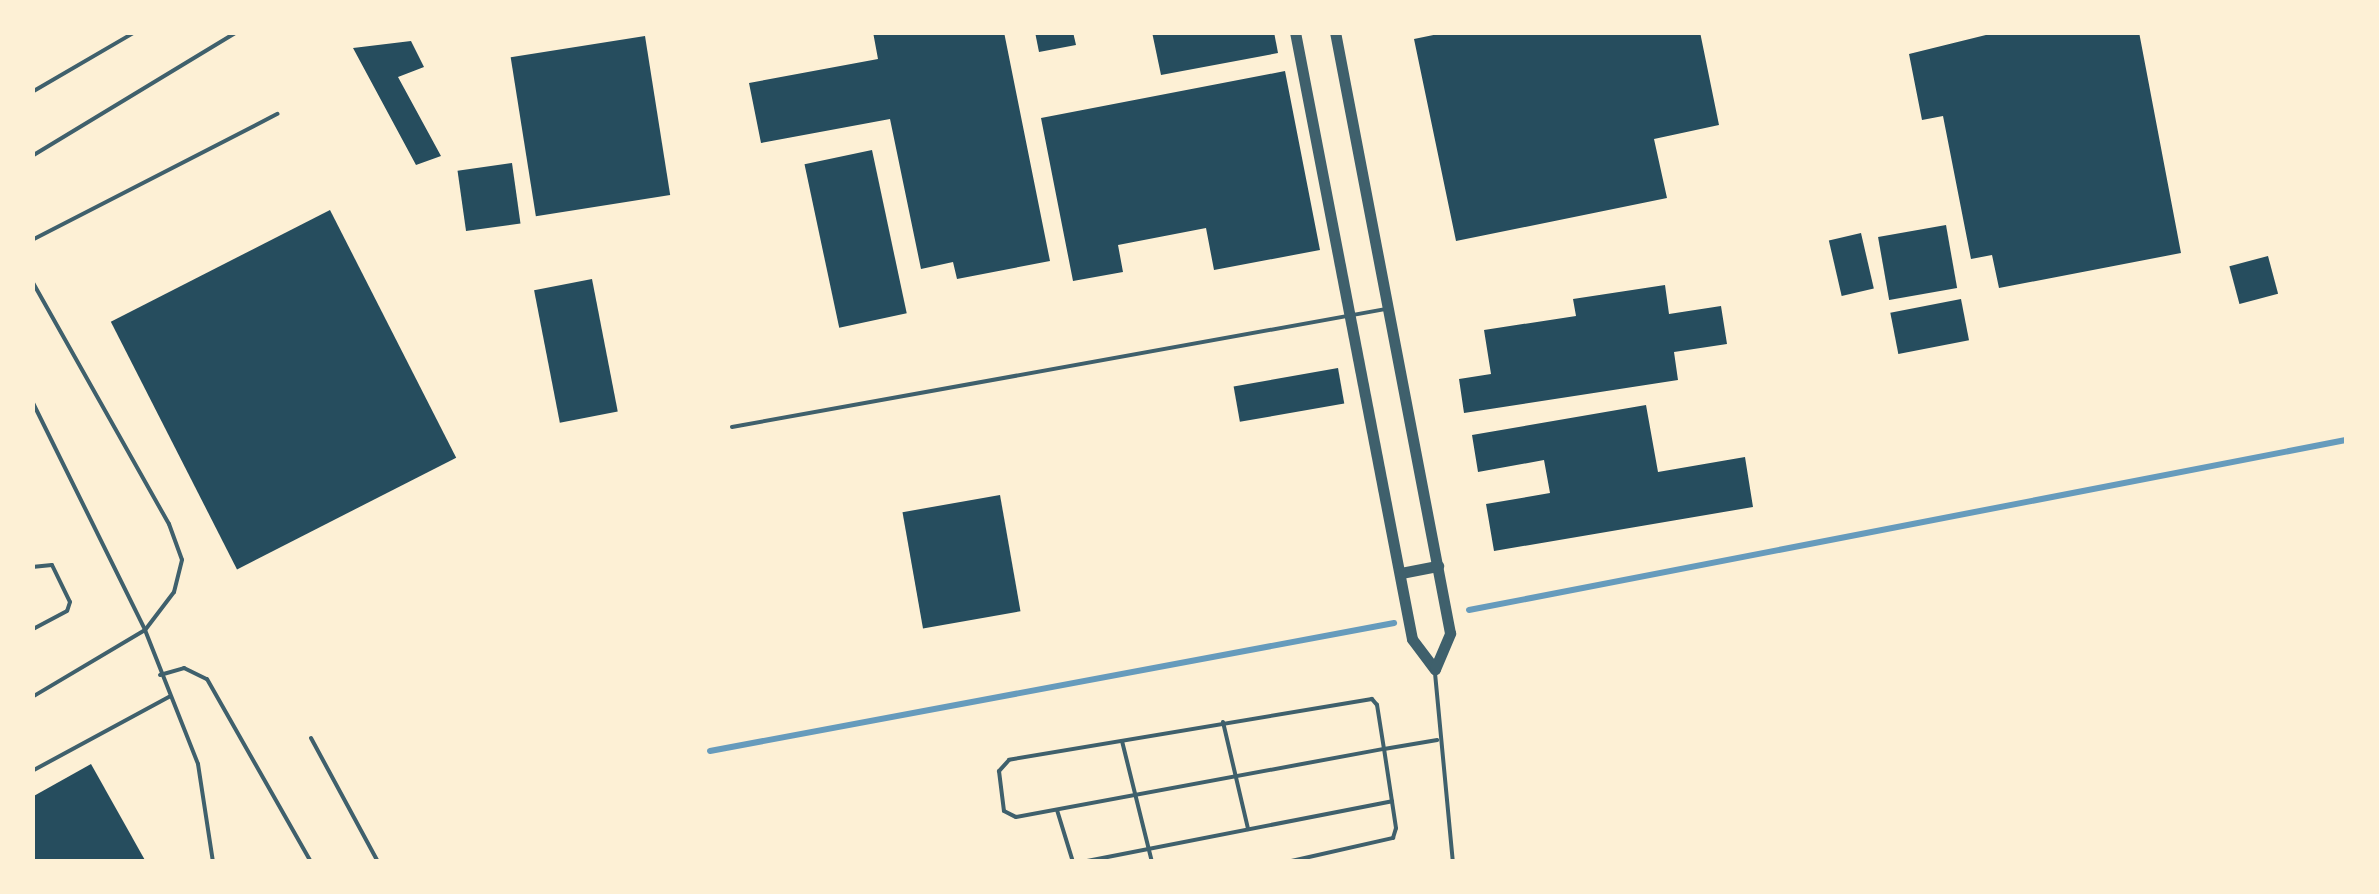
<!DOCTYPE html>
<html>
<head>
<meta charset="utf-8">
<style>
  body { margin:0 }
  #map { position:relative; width:2379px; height:894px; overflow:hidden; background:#fdf0d5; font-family:Jost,sans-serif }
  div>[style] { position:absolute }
  .stream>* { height:6px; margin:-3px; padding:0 3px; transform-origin:3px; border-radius:3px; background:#669bbc }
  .building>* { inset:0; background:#264d5e; transform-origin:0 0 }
  .service>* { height:4px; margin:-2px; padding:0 2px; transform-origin:2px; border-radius:2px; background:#3f606c }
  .tertiary>* { height:11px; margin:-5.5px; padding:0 5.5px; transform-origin:5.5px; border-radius:5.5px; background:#3f606c }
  span { translate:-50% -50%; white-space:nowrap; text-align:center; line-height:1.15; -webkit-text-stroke:8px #fdf0d5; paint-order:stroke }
  .frame { position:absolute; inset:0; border:35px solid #fdf0d5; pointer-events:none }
</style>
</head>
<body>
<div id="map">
  <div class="stream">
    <i style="left:1469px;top:610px;width:893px;rotate:-10.97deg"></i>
    <i style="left:710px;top:751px;width:696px;rotate:-10.6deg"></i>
  </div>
  <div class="building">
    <i style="clip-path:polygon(873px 32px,1004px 32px,1050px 261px,957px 279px,953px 262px,921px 269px,890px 119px,761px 143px,749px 83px,878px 59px)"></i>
    <i style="clip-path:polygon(1035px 32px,1073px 32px,1076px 45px,1039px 52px)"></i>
    <i style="clip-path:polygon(1152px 32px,1274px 32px,1278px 53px,1161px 75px)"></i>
    <i style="clip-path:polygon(1448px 32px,1700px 32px,1719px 125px,1654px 139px,1667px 198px,1456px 241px,1414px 39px)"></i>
    <i style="clip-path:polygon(1998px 32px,2139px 32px,2181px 253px,1999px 288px,1992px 255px,1971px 259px,1943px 116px,1922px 120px,1909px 54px)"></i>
    <i style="left:645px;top:36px;width:161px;height:136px;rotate:81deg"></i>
    <i style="clip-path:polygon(411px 41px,424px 67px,398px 77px,441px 156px,416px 165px,353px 48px)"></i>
    <i style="clip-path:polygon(1285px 71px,1320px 250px,1214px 270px,1206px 228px,1118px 245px,1123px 272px,1073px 281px,1041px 118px)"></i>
    <i style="left:872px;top:150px;width:167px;height:69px;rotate:78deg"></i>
    <i style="left:512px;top:163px;width:61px;height:55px;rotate:82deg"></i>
    <i style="left:330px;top:210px;width:278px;height:246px;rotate:63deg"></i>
    <i style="left:1946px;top:225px;width:64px;height:69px;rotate:80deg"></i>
    <i style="left:1861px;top:233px;width:57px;height:33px;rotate:77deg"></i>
    <i style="left:2268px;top:256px;width:39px;height:40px;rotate:75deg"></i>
    <i style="left:592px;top:279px;width:135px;height:59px;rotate:79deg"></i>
    <i style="clip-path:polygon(1665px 285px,1669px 314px,1721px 306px,1727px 344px,1674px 352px,1678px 380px,1464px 413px,1459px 379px,1491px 374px,1484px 330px,1576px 316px,1573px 299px)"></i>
    <i style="left:1961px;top:299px;width:42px;height:72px;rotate:79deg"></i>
    <i style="left:1338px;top:368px;width:36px;height:106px;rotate:80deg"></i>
    <i style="clip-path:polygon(1646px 405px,1658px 472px,1745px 457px,1753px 507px,1494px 551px,1486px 504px,1550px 493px,1544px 460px,1478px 472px,1472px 435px)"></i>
    <i style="left:1000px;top:495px;width:118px;height:99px;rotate:80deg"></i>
    <i style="clip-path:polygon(91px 764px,146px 862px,32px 862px,32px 797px)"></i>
  </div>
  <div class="service">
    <i style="left:32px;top:92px;width:119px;rotate:-30.2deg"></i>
    <i style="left:32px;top:156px;width:240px;rotate:-31.2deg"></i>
    <i style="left:32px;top:240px;width:276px;rotate:-27.2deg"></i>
    <i style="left:32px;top:281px;width:279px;rotate:60.6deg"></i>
    <i style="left:169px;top:524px;width:38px;rotate:70deg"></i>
    <i style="left:182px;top:560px;width:33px;rotate:104deg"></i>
    <i style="left:174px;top:592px;width:48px;rotate:127.3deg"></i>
    <i style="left:145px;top:630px;width:131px;rotate:149.3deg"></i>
    <i style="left:32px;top:401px;width:255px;rotate:63.7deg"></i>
    <i style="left:145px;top:630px;width:144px;rotate:68.4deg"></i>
    <i style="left:198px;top:764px;width:99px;rotate:81.3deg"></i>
    <i style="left:732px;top:427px;width:665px;rotate:-10.23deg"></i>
    <i style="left:32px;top:567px;width:20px;rotate:-6deg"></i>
    <i style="left:52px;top:565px;width:41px;rotate:64.1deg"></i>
    <i style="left:70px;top:602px;width:9px;rotate:108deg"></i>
    <i style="left:67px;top:611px;width:40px;rotate:152deg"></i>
    <i style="left:1435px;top:673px;width:190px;rotate:84.6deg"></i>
    <i style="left:160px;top:675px;width:25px;rotate:-16deg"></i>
    <i style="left:184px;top:668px;width:25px;rotate:26deg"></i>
    <i style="left:207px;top:679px;width:210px;rotate:60.4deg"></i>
    <i style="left:1223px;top:722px;width:110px;rotate:76.8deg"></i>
    <i style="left:311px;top:738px;width:141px;rotate:61.6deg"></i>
    <i style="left:1122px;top:741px;width:125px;rotate:76.1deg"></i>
    <i style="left:32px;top:771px;width:156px;rotate:-28.4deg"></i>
    <i style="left:1057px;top:810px;width:54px;rotate:72.9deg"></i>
    <i style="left:1082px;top:862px;width:316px;rotate:-11.1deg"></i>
    <i style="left:1287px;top:862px;width:109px;rotate:-12.8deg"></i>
    <i style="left:1393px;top:838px;width:10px;rotate:-73deg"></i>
    <i style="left:1396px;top:828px;width:80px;rotate:-98.6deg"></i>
    <i style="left:1384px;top:749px;width:45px;rotate:-99deg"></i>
    <i style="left:1377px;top:705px;width:8px;rotate:-130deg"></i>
    <i style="left:1372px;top:699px;width:368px;rotate:170.5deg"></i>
    <i style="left:1009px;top:760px;width:15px;rotate:132deg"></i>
    <i style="left:999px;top:771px;width:40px;rotate:82.9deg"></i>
    <i style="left:1004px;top:811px;width:13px;rotate:27deg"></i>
    <i style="left:1016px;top:817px;width:374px;rotate:-10.5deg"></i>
    <i style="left:1384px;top:749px;width:54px;rotate:-9.6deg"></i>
  </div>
  <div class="tertiary">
    <i style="left:1295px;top:32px;width:618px;rotate:79.09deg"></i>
    <i style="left:1412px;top:639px;width:38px;rotate:53deg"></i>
    <i style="left:1435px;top:669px;width:39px;rotate:-67deg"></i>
    <i style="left:1450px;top:633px;width:612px;rotate:-100.83deg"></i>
    <i style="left:1401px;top:573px;width:38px;rotate:-11deg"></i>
  </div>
  <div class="frame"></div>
</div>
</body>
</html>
